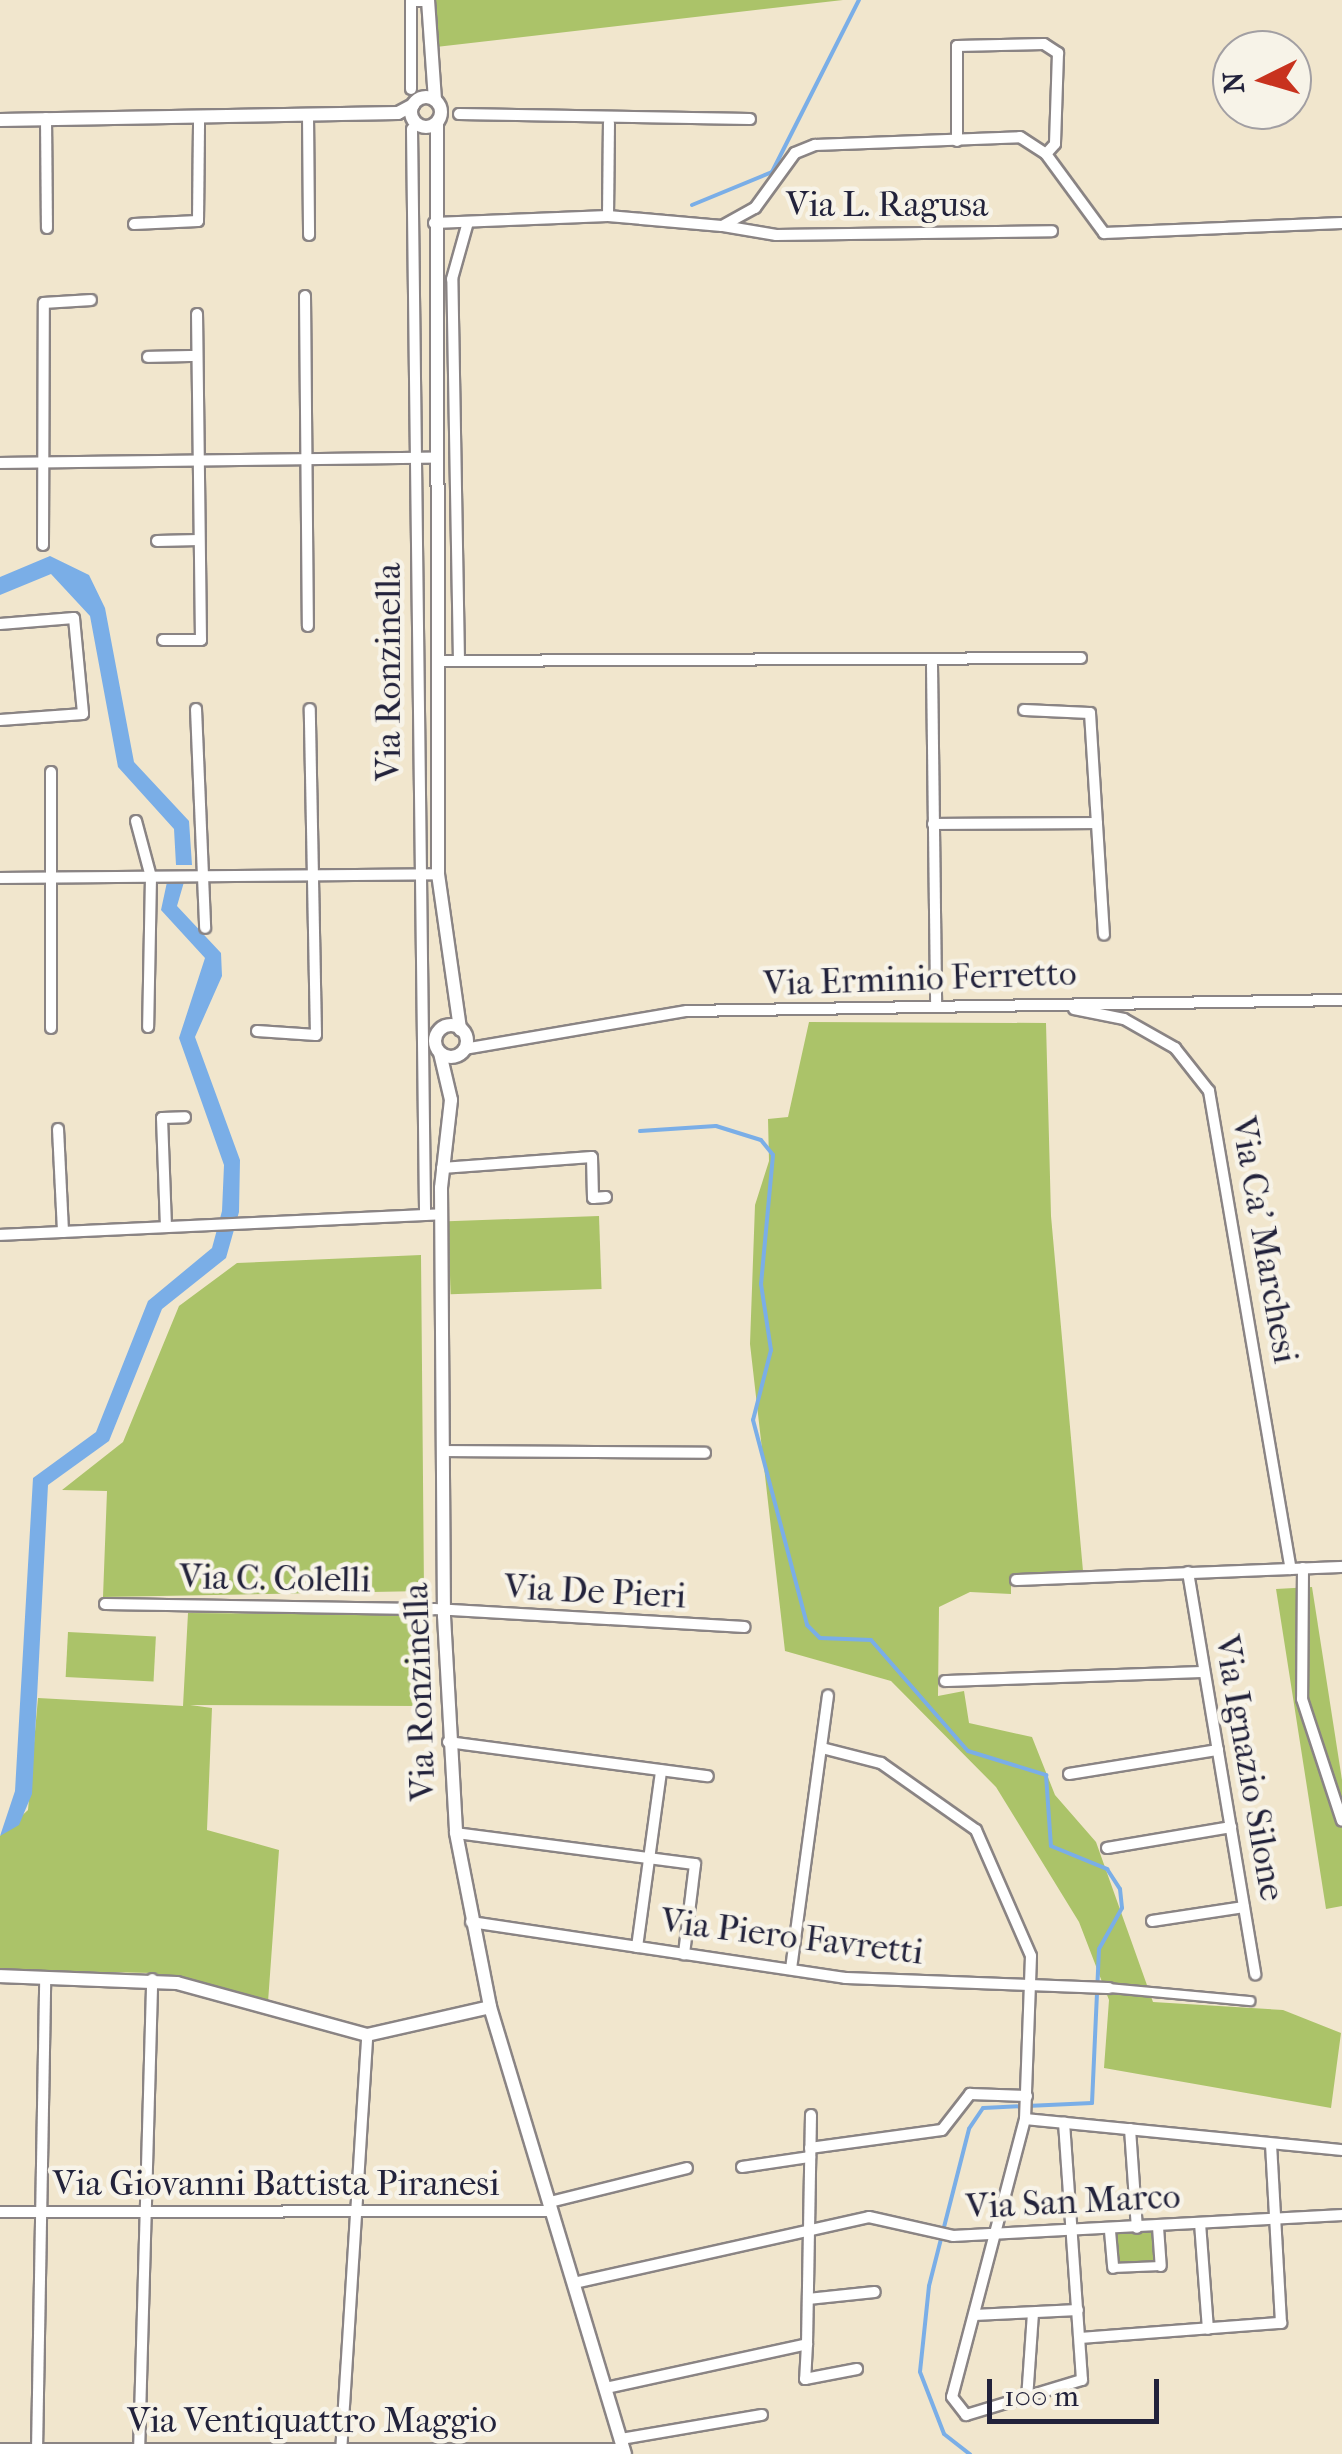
<!DOCTYPE html>
<html>
<head>
<meta charset="utf-8">
<style>
  body { margin:0 }
  #map { position:relative; width:1342px; height:2454px; overflow:hidden; background:#f1e6cd; font-family:"IM FELL French Canon",serif }
  div>[style] { position:absolute }
  .green>* { inset:0; background:#abc369; transform-origin:0 0 }
  .water>* { inset:0; background:#7aaee7 }
  .stream>* { height:4px; margin:-2px; padding:0 2px; transform-origin:2px; border-radius:2px; background:#7aaee7 }
  .roads { filter:drop-shadow(2px 0 #8a8484) drop-shadow(-2px 0 #8a8484) drop-shadow(0 2px #8a8484) drop-shadow(0 -2px #8a8484) }
  .pedestrian>* { height:8px; margin:-4px; padding:0 4px; transform-origin:4px; border-radius:4px; background:#fff }
  .minor>* { height:10px; margin:-5px; padding:0 5px; transform-origin:5px; border-radius:5px; background:#fff }
  .tertiary>* { height:12px; margin:-6px; padding:0 6px; transform-origin:6px; border-radius:6px; background:#fff }
  .tertiary>.ring { margin:-6px; padding:0; box-sizing:content-box; background:none; border:12px solid #fff; border-radius:50% }
  span { translate:-50% -50%; white-space:nowrap; text-align:center; line-height:1.15; -webkit-text-stroke:9px #f7f3e8; paint-order:stroke }
  .street-label { font-size:35px; color:#22223b }
  .north { position:absolute; left:1212px; top:30px; width:100px; height:100px; box-sizing:border-box; background:#f7f3e8; border:2px solid #a29fa3; border-radius:50%; rotate:265deg; font-size:28px; font-weight:700; line-height:40px; text-align:center; color:#22223b }
  .north::after { content:''; display:block; margin:auto; width:35px; height:45px; background:#c8321e; clip-path:polygon(50% 0,100% 100%,50% 72%,0 100%) }
  .scale { position:absolute; left:987px; top:2379px; width:172px; height:45px; box-sizing:border-box; border:5px solid #22223b; border-top:0; padding-left:12px; font-size:30px; line-height:35px; white-space:nowrap; color:#22223b; -webkit-text-stroke:8px #f7f3e8; paint-order:stroke }
</style>
</head>
<body>
<div id="map">
  <div class="green">
    <i style="clip-path:polygon(436px 0,843px 0,436px 47px)"></i>
    <i style="clip-path:polygon(809px 1022px,1046px 1023px,1051px 1216px,1083px 1571px,1011px 1574px,1011px 1594px,970px 1592px,939px 1607px,938px 1696px,964px 1691px,969px 1723px,1032px 1737px,1055px 1795px,1096px 1842px,1153px 2002px,1283px 2010px,1341px 2033px,1331px 2108px,1104px 2068px,1109px 2000px,1079px 1922px,996px 1787px,891px 1681px,785px 1651px,750px 1344px,755px 1205px,769px 1161px,768px 1119px,788px 1117px)"></i>
    <i style="left:599px;top:1216px;width:73px;height:151px;rotate:88deg"></i>
    <i style="clip-path:polygon(421px 1255px,424px 1591px,103px 1597px,107px 1491px,62px 1490px,123px 1442px,179px 1306px,237px 1263px)"></i>
    <i style="clip-path:polygon(1312px 1587px,1342px 1780px,1342px 1906px,1326px 1909px,1276px 1589px)"></i>
    <i style="clip-path:polygon(188px 1613px,421px 1615px,419px 1706px,190px 1705px,212px 1708px,207px 1830px,279px 1850px,268px 2002px,154px 1973px,0 1970px,0 1836px,28px 1810px,38px 1698px,183px 1706px)"></i>
    <i style="left:68px;top:1632px;width:88px;height:45px;rotate:3deg"></i>
    <i style="left:1154px;top:2231px;width:31px;height:40px;rotate:86deg"></i>
  </div>
  <div class="water">
    <i style="clip-path:polygon(50px 556px,89px 575px,105px 608px,134px 762px,189px 821px,192px 865px,176px 865px,174px 829px,118px 767px,90px 616px,51px 574px,0 595px,0 577px)"></i>
    <i style="clip-path:polygon(167px 882px,184px 882px,177px 906px,221px 953px,222px 976px,195px 1037px,240px 1160px,239px 1212px,226px 1258px,162px 1309px,109px 1441px,48px 1485px,32px 1794px,19px 1825px,0 1836px,15px 1791px,33px 1478px,96px 1432px,148px 1301px,212px 1248px,222px 1211px,224px 1165px,179px 1038px,205px 958px,161px 910px)"></i>
  </div>
  <div class="stream">
    <i style="left:692px;top:205px;width:87px;rotate:-22.4deg"></i>
    <i style="left:772px;top:172px;width:193px;rotate:-63.2deg"></i>
    <i style="left:640px;top:1131px;width:76px;rotate:-3.8deg"></i>
    <i style="left:716px;top:1126px;width:47px;rotate:17.3deg"></i>
    <i style="left:761px;top:1140px;width:19px;rotate:51deg"></i>
    <i style="left:773px;top:1155px;width:130px;rotate:95.3deg"></i>
    <i style="left:761px;top:1284px;width:67px;rotate:81.4deg"></i>
    <i style="left:771px;top:1350px;width:72px;rotate:104.4deg"></i>
    <i style="left:753px;top:1420px;width:212px;rotate:75.2deg"></i>
    <i style="left:807px;top:1625px;width:18px;rotate:45deg"></i>
    <i style="left:820px;top:1638px;width:51px;rotate:2.2deg"></i>
    <i style="left:871px;top:1640px;width:147px;rotate:48.9deg"></i>
    <i style="left:968px;top:1751px;width:82px;rotate:17.1deg"></i>
    <i style="left:1046px;top:1775px;width:71px;rotate:86deg"></i>
    <i style="left:1051px;top:1846px;width:61px;rotate:22.3deg"></i>
    <i style="left:1107px;top:1869px;width:24px;rotate:57deg"></i>
    <i style="left:1120px;top:1889px;width:19px;rotate:84deg"></i>
    <i style="left:1122px;top:1908px;width:47px;rotate:119.3deg"></i>
    <i style="left:1099px;top:1949px;width:154px;rotate:92.6deg"></i>
    <i style="left:1092px;top:2103px;width:109px;rotate:177.4deg"></i>
    <i style="left:983px;top:2108px;width:25px;rotate:124deg"></i>
    <i style="left:969px;top:2129px;width:162px;rotate:104.3deg"></i>
    <i style="left:929px;top:2286px;width:86px;rotate:96deg"></i>
    <i style="left:920px;top:2372px;width:66px;rotate:68.8deg"></i>
    <i style="left:944px;top:2434px;width:33px;rotate:38deg"></i>
  </div>
  <div class="roads">
    <div class="pedestrian">
      <i style="left:1109px;top:1988px;width:142px;rotate:5.3deg"></i>
      <i style="left:1113px;top:2268px;width:48px;rotate:-2.4deg"></i>
    </div>
    <div class="minor">
      <i style="left:411px;top:89px;width:88px;rotate:-90deg"></i>
      <i style="left:411px;top:1px;width:17px"></i>
      <i style="left:459px;top:114px;width:291px;rotate:1deg"></i>
      <i style="left:308px;top:115px;width:120px;rotate:89.5deg"></i>
      <i style="left:46px;top:118px;width:110px;rotate:89.5deg"></i>
      <i style="left:412px;top:129px;width:1086px;rotate:89.31deg"></i>
      <i style="left:957px;top:141px;width:95px;rotate:-90deg"></i>
      <i style="left:957px;top:46px;width:87px;rotate:-1.3deg"></i>
      <i style="left:1044px;top:44px;width:17px;rotate:33deg"></i>
      <i style="left:1058px;top:53px;width:91px;rotate:91.9deg"></i>
      <i style="left:1055px;top:144px;width:13px;rotate:132deg"></i>
      <i style="left:608px;top:216px;width:93px;rotate:-89.4deg"></i>
      <i style="left:434px;top:223px;width:174px;rotate:-2.3deg"></i>
      <i style="left:608px;top:216px;width:114px;rotate:5deg"></i>
      <i style="left:722px;top:226px;width:38px;rotate:-29deg"></i>
      <i style="left:755px;top:208px;width:68px;rotate:-54deg"></i>
      <i style="left:795px;top:153px;width:22px;rotate:-22deg"></i>
      <i style="left:815px;top:145px;width:205px;rotate:-2.2deg"></i>
      <i style="left:1020px;top:137px;width:31px;rotate:33deg"></i>
      <i style="left:1046px;top:154px;width:98px;rotate:53.7deg"></i>
      <i style="left:1104px;top:233px;width:238px;rotate:-2.4deg"></i>
      <i style="left:134px;top:224px;width:64px;rotate:-2.7deg"></i>
      <i style="left:198px;top:221px;width:104px;rotate:-89.4deg"></i>
      <i style="left:723px;top:226px;width:54px;rotate:9.6deg"></i>
      <i style="left:776px;top:235px;width:276px;rotate:-0.8deg"></i>
      <i style="left:305px;top:296px;width:330px;rotate:89.5deg"></i>
      <i style="left:148px;top:357px;width:49px;rotate:-1.2deg"></i>
      <i style="left:0;top:463px;width:436px;rotate:-0.7deg"></i>
      <i style="left:157px;top:541px;width:42px;rotate:-1.4deg"></i>
      <i style="left:43px;top:545px;width:242px;rotate:-89.8deg"></i>
      <i style="left:44px;top:303px;width:47px;rotate:-3.7deg"></i>
      <i style="left:0;top:624px;width:74px;rotate:-4.6deg"></i>
      <i style="left:74px;top:618px;width:96px;rotate:84.6deg"></i>
      <i style="left:83px;top:714px;width:83px;rotate:175.9deg"></i>
      <i style="left:163px;top:640px;width:38px"></i>
      <i style="left:201px;top:640px;width:326px;rotate:-90.7deg"></i>
      <i style="left:438px;top:661px;width:643px;rotate:-0.27deg"></i>
      <i style="left:459px;top:661px;width:382px;rotate:-91deg"></i>
      <i style="left:452px;top:279px;width:59px;rotate:-74.3deg"></i>
      <i style="left:932px;top:665px;width:338px;rotate:89.3deg"></i>
      <i style="left:196px;top:709px;width:219px;rotate:87.6deg"></i>
      <i style="left:1024px;top:710px;width:66px;rotate:2.6deg"></i>
      <i style="left:1090px;top:713px;width:222px;rotate:86.4deg"></i>
      <i style="left:51px;top:772px;width:256px;rotate:90deg"></i>
      <i style="left:136px;top:821px;width:58px;rotate:75deg"></i>
      <i style="left:151px;top:877px;width:150px;rotate:91.1deg"></i>
      <i style="left:933px;top:824px;width:164px;rotate:-0.3deg"></i>
      <i style="left:0;top:878px;width:438px;rotate:-0.5deg"></i>
      <i style="left:1074px;top:1009px;width:51px;rotate:11.3deg"></i>
      <i style="left:1124px;top:1019px;width:59px;rotate:29.6deg"></i>
      <i style="left:1175px;top:1048px;width:55px;rotate:51.7deg"></i>
      <i style="left:1209px;top:1091px;width:485px;rotate:80.3deg"></i>
      <i style="left:257px;top:1031px;width:59px;rotate:3.9deg"></i>
      <i style="left:316px;top:1035px;width:326px;rotate:-91.1deg"></i>
      <i style="left:464px;top:1049px;width:226px;rotate:-9.7deg"></i>
      <i style="left:687px;top:1011px;width:655px;rotate:-0.96deg"></i>
      <i style="left:58px;top:1129px;width:103px;rotate:87.2deg"></i>
      <i style="left:442px;top:1168px;width:150px;rotate:-4.2deg"></i>
      <i style="left:592px;top:1157px;width:41px;rotate:88.6deg"></i>
      <i style="left:593px;top:1198px;width:13px;rotate:-4deg"></i>
      <i style="left:166px;top:1227px;width:109px;rotate:-92.1deg"></i>
      <i style="left:162px;top:1118px;width:23px;rotate:-2deg"></i>
      <i style="left:0;top:1235px;width:442px;rotate:-2.7deg"></i>
      <i style="left:445px;top:1451px;width:260px;rotate:0.4deg"></i>
      <i style="left:1303px;top:1568px;width:131px;rotate:90.4deg"></i>
      <i style="left:1302px;top:1699px;width:128px;rotate:71.8deg"></i>
      <i style="left:1188px;top:1572px;width:408px;rotate:80.5deg"></i>
      <i style="left:1016px;top:1580px;width:326px;rotate:-2.3deg"></i>
      <i style="left:105px;top:1604px;width:329px;rotate:0.9deg"></i>
      <i style="left:434px;top:1609px;width:311px;rotate:3.3deg"></i>
      <i style="left:945px;top:1681px;width:259px;rotate:-2deg"></i>
      <i style="left:448px;top:1742px;width:262px;rotate:7.5deg"></i>
      <i style="left:822px;top:1748px;width:61px;rotate:14.3deg"></i>
      <i style="left:881px;top:1763px;width:116px;rotate:35.2deg"></i>
      <i style="left:976px;top:1830px;width:137px;rotate:66.4deg"></i>
      <i style="left:1031px;top:1956px;width:163px;rotate:92.1deg"></i>
      <i style="left:1025px;top:2119px;width:287px;rotate:104.7deg"></i>
      <i style="left:952px;top:2397px;width:23px;rotate:52deg"></i>
      <i style="left:966px;top:2415px;width:121px;rotate:-16.8deg"></i>
      <i style="left:1082px;top:2380px;width:258px;rotate:-94deg"></i>
      <i style="left:1069px;top:1774px;width:151px;rotate:-9.2deg"></i>
      <i style="left:456px;top:1833px;width:241px;rotate:7.4deg"></i>
      <i style="left:695px;top:1864px;width:91px;rotate:97deg"></i>
      <i style="left:1107px;top:1848px;width:126px;rotate:-9.6deg"></i>
      <i style="left:1152px;top:1921px;width:93px;rotate:-8.7deg"></i>
      <i style="left:471px;top:1922px;width:378px;rotate:8.5deg"></i>
      <i style="left:845px;top:1978px;width:264px;rotate:2.2deg"></i>
      <i style="left:637px;top:1947px;width:178px;rotate:-82.2deg"></i>
      <i style="left:791px;top:1969px;width:276px;rotate:-82.3deg"></i>
      <i style="left:1025px;top:2119px;width:319px;rotate:5.6deg"></i>
      <i style="left:1130px;top:2129px;width:99px;rotate:86deg"></i>
      <i style="left:810px;top:2148px;width:133px;rotate:-7.8deg"></i>
      <i style="left:942px;top:2130px;width:46px;rotate:-52.1deg"></i>
      <i style="left:970px;top:2094px;width:57px;rotate:2deg"></i>
      <i style="left:742px;top:2167px;width:69px;rotate:-8.4deg"></i>
      <i style="left:550px;top:2202px;width:141px;rotate:-13.9deg"></i>
      <i style="left:0;top:2212px;width:552px;rotate:-0.1deg"></i>
      <i style="left:1200px;top:2223px;width:106px;rotate:85.7deg"></i>
      <i style="left:1158px;top:2227px;width:39px;rotate:86deg"></i>
      <i style="left:1110px;top:2231px;width:37px;rotate:85deg"></i>
      <i style="left:574px;top:2283px;width:302px;rotate:-12.6deg"></i>
      <i style="left:869px;top:2217px;width:86px;rotate:12.7deg"></i>
      <i style="left:953px;top:2236px;width:390px;rotate:-3.1deg"></i>
      <i style="left:808px;top:2299px;width:67px;rotate:-6deg"></i>
      <i style="left:974px;top:2315px;width:104px;rotate:-2.8deg"></i>
      <i style="left:1080px;top:2338px;width:202px;rotate:-4.3deg"></i>
      <i style="left:1281px;top:2323px;width:179px;rotate:-93.2deg"></i>
      <i style="left:807px;top:2344px;width:35px;rotate:93deg"></i>
      <i style="left:805px;top:2379px;width:53px;rotate:-10.9deg"></i>
      <i style="left:606px;top:2388px;width:206px;rotate:-12.3deg"></i>
      <i style="left:807px;top:2344px;width:229px;rotate:-89deg"></i>
      <i style="left:1027px;top:2399px;width:86px;rotate:-86deg"></i>
      <i style="left:621px;top:2439px;width:143px;rotate:-9.7deg"></i>
      <i style="left:0;top:2449px;width:624px"></i>
      <i style="left:37px;top:2451px;width:474px;rotate:-89deg"></i>
      <i style="left:139px;top:2453px;width:474px;rotate:-88.4deg"></i>
      <i style="left:341px;top:2453px;width:419px;rotate:-86.4deg"></i>
    </div>
    <div class="tertiary">
      <i style="left:428px;top:0;width:100px;rotate:86deg"></i>
      <i class="ring" style="left:411px;top:97px;width:18px;height:18px"></i>
      <i style="left:0;top:120px;width:398px;rotate:-1deg"></i>
      <i style="left:398px;top:113px;width:17px;rotate:-28deg"></i>
      <i style="left:437px;top:123px;width:751px;rotate:89.92deg"></i>
      <i style="left:438px;top:874px;width:157px;rotate:81.9deg"></i>
      <i class="ring" style="left:435px;top:1025px;width:20px;height:20px"></i>
      <i style="left:440px;top:1053px;width:48px;rotate:76.8deg"></i>
      <i style="left:451px;top:1100px;width:89px;rotate:96.5deg"></i>
      <i style="left:441px;top:1188px;width:428px;rotate:89.6deg"></i>
      <i style="left:444px;top:1616px;width:217px;rotate:86.8deg"></i>
      <i style="left:456px;top:1833px;width:177px;rotate:78.9deg"></i>
      <i style="left:490px;top:2007px;width:467px;rotate:73.2deg"></i>
      <i style="left:0;top:1976px;width:177px;rotate:2.3deg"></i>
      <i style="left:177px;top:1983px;width:197px;rotate:15.3deg"></i>
      <i style="left:367px;top:2035px;width:126px;rotate:-12.8deg"></i>
    </div>
  </div>
  <div class="street-label">
    <span style="left:887px;top:205px">Via L. Ragusa</span>
    <span style="left:389px;top:672px;rotate:-90deg">Via Ronzinella</span>
    <span style="left:920px;top:979px;rotate:-2deg">Via Erminio Ferretto</span>
    <span style="left:1264px;top:1240px;rotate:80deg">Via Ca' Marchesi</span>
    <span style="left:275px;top:1579px;rotate:1deg">Via C. Colelli</span>
    <span style="left:595px;top:1592px;rotate:3deg">Via De Pieri</span>
    <span style="left:420px;top:1692px;rotate:-92deg">Via Ronzinella</span>
    <span style="left:1249px;top:1768px;rotate:80deg">Via Ignazio Silone</span>
    <span style="left:792px;top:1937px;rotate:7deg">Via Piero Favretti</span>
    <span style="left:276px;top:2184px">Via Giovanni Battista Piranesi</span>
    <span style="left:1073px;top:2202px;rotate:-3deg">Via San Marco</span>
    <span style="left:312px;top:2421px">Via Ventiquattro Maggio</span>
  </div>
  <div class="north">N</div>
  <div class="scale">100 m</div>
</div>
</body>
</html>
